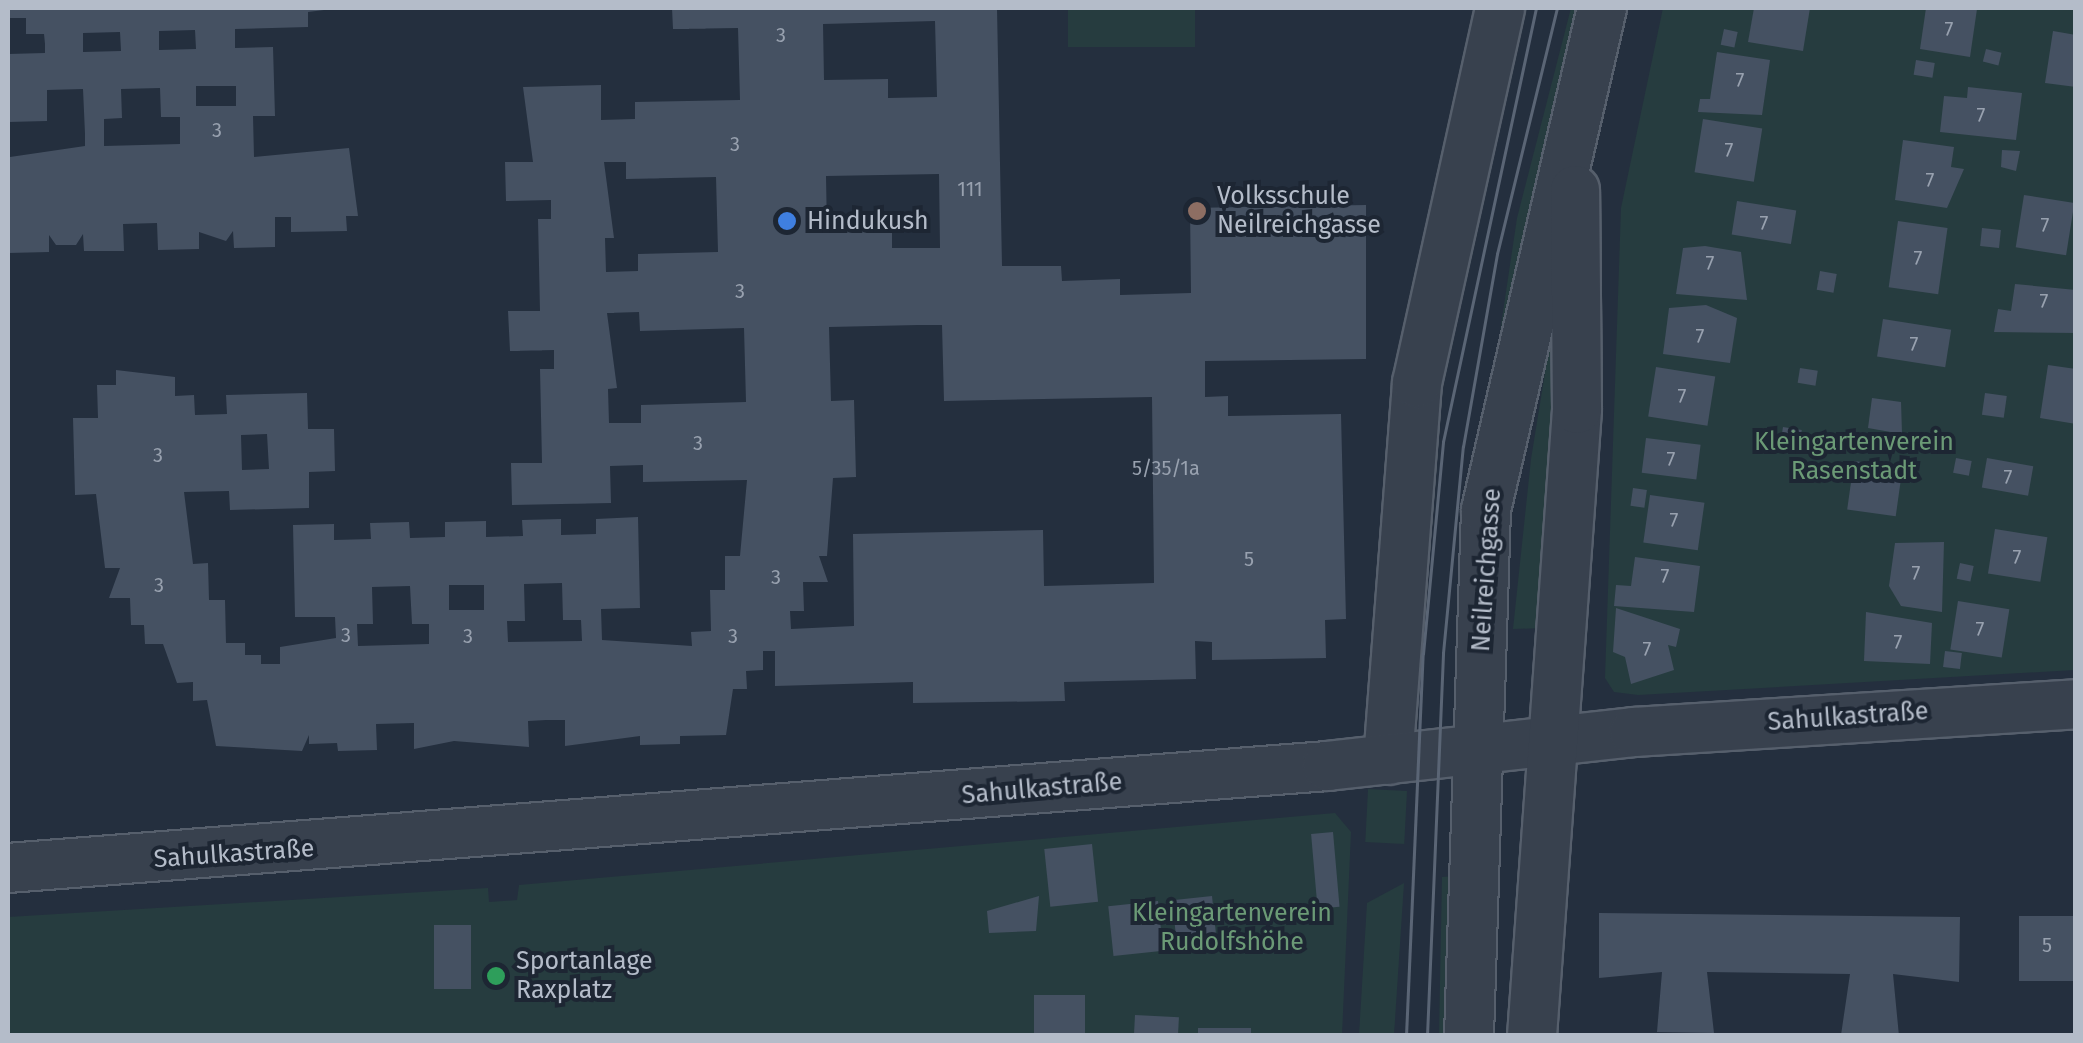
<!DOCTYPE html>
<html>
<head>
<meta charset="utf-8">
<style>
  body { margin:0 }
  #map { position:relative; width:2083px; height:1043px; overflow:hidden; background:#242f3e; font-family:"Fira Sans",sans-serif }
  div>[style] { position:absolute }
  .green>* { inset:0; background:#263c3f; transform-origin:0 0 }
  .building>* { inset:0; background:#455162; transform-origin:0 0 }
  .roads { filter:drop-shadow(2px 0 #565f6c) drop-shadow(-2px 0 #565f6c) drop-shadow(0 2px #565f6c) drop-shadow(0 -2px #565f6c) }
  .minor>* { height:48px; margin:-24px; padding:0 24px; transform-origin:24px; border-radius:24px; background:#38414e }
  .tram>* { height:2.5px; margin:-1.25px; padding:0 1.25px; transform-origin:1.25px; border-radius:1.25px; background:#5a6575 }
  .dots>* { width:28px; height:28px; translate:-50% -50%; box-sizing:border-box; border:5px solid #1d2633; border-radius:50% }
  span { translate:-50% -50%; white-space:nowrap; text-align:center; line-height:1.15; -webkit-text-stroke:8px #1d2633; paint-order:stroke }
  .number-label { font-size:20px; color:#98a1af }
  .number-label span { -webkit-text-stroke-width:0 }
  .poi-label { font-size:25px; color:#b4bcc9 }
  .left { translate:0 -50%; text-align:left }
  .park-label { font-size:25px; color:#6b9a76 }
  .street-label { font-size:25px; color:#b4bcc9 }
  .frame { position:absolute; inset:0; border:10px solid #b4bcc9; pointer-events:none }
</style>
</head>
<body>
<div id="map">
  <div class="green">
    <i style="left:1068px;top:8px;width:127px;height:39px"></i>
    <i style="clip-path:polygon(1571px 8px,1584px 8px,1500px 332px,1517px 218px)"></i>
    <i style="clip-path:polygon(1663px 8px,2075px 8px,2075px 670px,1638px 695px,1614px 692px,1605px 678px,1621px 208px)"></i>
    <i style="clip-path:polygon(1559px 338px,1544px 628px,1513px 629px,1531px 459px,1550px 342px)"></i>
    <i style="left:1407px;top:791px;width:53px;height:39px;rotate:93deg"></i>
    <i style="clip-path:polygon(1335px 813px,1351px 832px,1342px 1035px,8px 1036px,8px 917px,488px 888px,489px 902px,517px 900px,519px 885px)"></i>
    <i style="clip-path:polygon(1457px 876px,1450px 1035px,1439px 1036px,1442px 877px)"></i>
    <i style="clip-path:polygon(1404px 883px,1394px 1035px,1359px 1035px,1367px 903px)"></i>
  </div>
  <div class="building">
    <i style="clip-path:polygon(evenodd,8px 8px,340px 8px,308px 12px,308px 27px,235px 29px,235px 48px,273px 47px,275px 116px,253px 116px,254px 157px,349px 148px,358px 216px,346px 216px,347px 231px,291px 232px,291px 217px,275px 217px,275px 247px,234px 248px,233px 231px,226px 241px,199px 232px,199px 249px,158px 250px,157px 223px,123px 224px,124px 251px,84px 251px,83px 234px,76px 245px,56px 245px,49px 235px,49px 252px,8px 253px,10px 157px,85px 146px,85px 134px,83px 89px,47px 90px,47px 121px,8px 122px,8px 54px,45px 53px,45px 44px,44px 34px,26px 34px,26px 18px,8px 18px,8px 8px,195px 30px,196px 49px,159px 50px,159px 31px,195px 30px,8px 8px,120px 32px,121px 51px,83px 52px,83px 33px,120px 32px,8px 8px,196px 86px,236px 86px,236px 106px,196px 106px,196px 86px,8px 8px,160px 88px,161px 117px,180px 117px,180px 144px,104px 146px,104px 119px,122px 118px,121px 89px,160px 88px)"></i>
    <i style="clip-path:polygon(evenodd,672px 8px,997px 8px,1002px 266px,1061px 266px,1062px 281px,1120px 279px,1120px 295px,1191px 293px,1190px 208px,1366px 205px,1366px 359px,1205px 361px,1205px 397px,1228px 396px,1228px 416px,1341px 414px,1346px 619px,1325px 620px,1326px 658px,1212px 660px,1212px 642px,1195px 641px,1196px 679px,1064px 682px,1065px 701px,913px 703px,913px 682px,775px 686px,775px 651px,763px 651px,763px 670px,746px 671px,747px 689px,733px 689px,726px 735px,680px 736px,680px 744px,640px 745px,640px 736px,565px 746px,565px 720px,546px 720px,528px 721px,529px 747px,454px 741px,414px 749px,414px 723px,376px 724px,377px 750px,338px 751px,337px 743px,309px 744px,309px 735px,302px 751px,216px 746px,207px 700px,193px 701px,193px 682px,177px 683px,163px 644px,145px 644px,144px 625px,131px 625px,130px 598px,109px 598px,120px 568px,105px 568px,96px 494px,75px 495px,73px 418px,98px 418px,97px 385px,116px 385px,116px 370px,175px 377px,175px 396px,194px 395px,195px 415px,227px 414px,226px 395px,307px 393px,308px 429px,334px 429px,335px 471px,309px 472px,309px 508px,230px 510px,229px 491px,184px 492px,193px 564px,208px 563px,209px 600px,225px 600px,226px 643px,245px 643px,245px 655px,261px 655px,261px 664px,280px 664px,280px 647px,336px 638px,335px 617px,295px 617px,293px 525px,334px 524px,334px 540px,371px 539px,370px 523px,409px 522px,410px 538px,445px 537px,445px 522px,486px 521px,486px 537px,523px 536px,522px 520px,561px 519px,561px 535px,596px 534px,596px 519px,638px 517px,640px 608px,601px 609px,602px 640px,692px 646px,691px 632px,711px 631px,710px 590px,725px 590px,725px 556px,740px 556px,747px 480px,643px 482px,643px 465px,610px 466px,611px 503px,512px 505px,511px 463px,542px 463px,540px 369px,554px 369px,554px 350px,510px 351px,508px 311px,540px 311px,538px 219px,551px 219px,551px 200px,506px 201px,505px 162px,533px 162px,523px 87px,601px 85px,601px 120px,635px 119px,635px 102px,740px 100px,738px 28px,673px 29px,672px 8px,935px 21px,937px 97px,888px 98px,888px 79px,824px 80px,823px 24px,935px 21px,672px 8px,604px 162px,626px 162px,626px 179px,716px 177px,718px 252px,638px 254px,638px 271px,606px 272px,605px 238px,614px 238px,604px 162px,672px 8px,939px 174px,940px 248px,892px 248px,892px 230px,827px 231px,826px 176px,939px 174px,672px 8px,639px 312px,640px 331px,744px 328px,746px 402px,641px 405px,641px 423px,609px 423px,608px 389px,617px 388px,607px 313px,639px 312px,672px 8px,918px 325px,942px 325px,944px 401px,1152px 397px,1154px 583px,1044px 586px,1043px 530px,853px 534px,854px 626px,791px 629px,790px 611px,804px 611px,803px 582px,828px 582px,819px 556px,827px 556px,833px 478px,856px 477px,854px 400px,831px 401px,829px 327px,918px 325px,672px 8px,267px 434px,269px 469px,242px 470px,241px 435px,267px 434px,672px 8px,562px 583px,563px 620px,581px 620px,582px 641px,508px 642px,507px 621px,525px 621px,524px 584px,562px 583px,672px 8px,449px 585px,484px 585px,484px 610px,449px 610px,449px 585px,672px 8px,410px 586px,412px 624px,429px 624px,429px 644px,358px 646px,357px 624px,373px 624px,372px 587px,410px 586px)"></i>
    <i style="clip-path:polygon(1754px 8px,1810px 8px,1803px 51px,1748px 42px)"></i>
    <i style="clip-path:polygon(1926px 8px,1977px 9px,1970px 57px,1920px 49px)"></i>
    <i style="left:1724px;top:29px;width:14px;height:16px;rotate:12deg"></i>
    <i style="clip-path:polygon(2053px 31px,2076px 35px,2076px 87px,2045px 83px)"></i>
    <i style="left:1986px;top:49px;width:16px;height:13px;rotate:14deg"></i>
    <i style="clip-path:polygon(1717px 52px,1770px 60px,1762px 115px,1698px 112px,1700px 99px,1710px 99px)"></i>
    <i style="left:1916px;top:60px;width:19px;height:15px;rotate:9deg"></i>
    <i style="clip-path:polygon(1968px 87px,2022px 93px,2016px 140px,1940px 132px,1944px 96px,1967px 98px)"></i>
    <i style="left:1703px;top:119px;width:60px;height:54px;rotate:9deg"></i>
    <i style="clip-path:polygon(1903px 140px,1954px 147px,1951px 167px,1964px 169px,1947px 208px,1895px 200px)"></i>
    <i style="clip-path:polygon(2002px 150px,2020px 151px,2016px 171px,2001px 167px)"></i>
    <i style="left:2024px;top:195px;width:51px;height:53px;rotate:9deg"></i>
    <i style="left:1737px;top:201px;width:60px;height:34px;rotate:9deg"></i>
    <i style="left:1898px;top:221px;width:50px;height:67px;rotate:8deg"></i>
    <i style="left:1982px;top:228px;width:19px;height:18px;rotate:6deg"></i>
    <i style="clip-path:polygon(1705px 246px,1741px 252px,1747px 300px,1676px 294px,1683px 248px)"></i>
    <i style="left:1820px;top:271px;width:17px;height:19px;rotate:10deg"></i>
    <i style="clip-path:polygon(2015px 284px,2076px 290px,2076px 333px,1994px 332px,1998px 309px,2011px 311px)"></i>
    <i style="clip-path:polygon(1669px 308px,1706px 305px,1737px 318px,1730px 363px,1663px 354px)"></i>
    <i style="left:1883px;top:319px;width:69px;height:38px;rotate:9deg"></i>
    <i style="clip-path:polygon(2048px 365px,2076px 369px,2076px 424px,2040px 418px)"></i>
    <i style="left:1656px;top:367px;width:60px;height:50px;rotate:9deg"></i>
    <i style="left:1800px;top:368px;width:18px;height:15px;rotate:9deg"></i>
    <i style="left:1985px;top:393px;width:22px;height:22px;rotate:8deg"></i>
    <i style="clip-path:polygon(1872px 398px,1901px 402px,1902px 434px,1868px 428px)"></i>
    <i style="left:1783px;top:427px;width:19px;height:16px;rotate:9deg"></i>
    <i style="left:1646px;top:438px;width:55px;height:35px;rotate:7deg"></i>
    <i style="left:1956px;top:458px;width:16px;height:15px;rotate:11deg"></i>
    <i style="left:1987px;top:458px;width:47px;height:30px;rotate:10deg"></i>
    <i style="left:1854px;top:461px;width:49px;height:49px;rotate:8deg"></i>
    <i style="left:1633px;top:488px;width:14px;height:18px;rotate:8deg"></i>
    <i style="left:1650px;top:495px;width:55px;height:48px;rotate:8deg"></i>
    <i style="left:1995px;top:529px;width:53px;height:45px;rotate:9deg"></i>
    <i style="clip-path:polygon(1944px 542px,1942px 612px,1901px 606px,1889px 586px,1895px 543px)"></i>
    <i style="clip-path:polygon(1635px 557px,1700px 566px,1694px 612px,1614px 606px,1616px 585px,1631px 586px)"></i>
    <i style="left:1960px;top:563px;width:14px;height:16px;rotate:12deg"></i>
    <i style="left:1958px;top:601px;width:52px;height:49px;rotate:9deg"></i>
    <i style="clip-path:polygon(1616px 608px,1680px 629px,1676px 647px,1668px 645px,1674px 670px,1631px 684px,1625px 657px,1613px 652px)"></i>
    <i style="clip-path:polygon(1866px 612px,1932px 623px,1930px 664px,1864px 661px)"></i>
    <i style="left:1945px;top:651px;width:17px;height:16px;rotate:7deg"></i>
    <i style="left:1333px;top:832px;width:75px;height:22px;rotate:85deg"></i>
    <i style="left:1092px;top:844px;width:58px;height:48px;rotate:84deg"></i>
    <i style="clip-path:polygon(1039px 896px,1036px 931px,989px 933px,987px 911px)"></i>
    <i style="left:1212px;top:896px;width:50px;height:40px;rotate:84deg"></i>
    <i style="left:1158px;top:901px;width:50px;height:50px;rotate:84deg"></i>
    <i style="clip-path:polygon(1599px 913px,1960px 917px,1959px 982px,1893px 974px,1899px 1036px,1841px 1035px,1850px 974px,1707px 972px,1714px 1033px,1657px 1032px,1662px 972px,1599px 978px)"></i>
    <i style="left:2019px;top:916px;width:57px;height:65px"></i>
    <i style="left:434px;top:925px;width:37px;height:64px"></i>
    <i style="left:1034px;top:995px;width:51px;height:41px"></i>
    <i style="left:1135px;top:1015px;width:44px;height:21px;rotate:3deg"></i>
    <i style="left:1251px;top:1028px;width:8px;height:53px;rotate:90deg"></i>
  </div>
  <div class="roads">
    <div class="minor">
      <i style="left:1388px;top:760px;width:378px;rotate:-85.6deg"></i>
      <i style="left:1417px;top:383px;width:384px;rotate:-77.5deg"></i>
      <i style="left:8px;top:868px;width:1323px;rotate:-4.42deg"></i>
      <i style="left:1327px;top:766px;width:309px;rotate:-6.3deg"></i>
      <i style="left:1634px;top:732px;width:443px;rotate:-3.6deg"></i>
      <i style="left:1469px;top:1036px;width:526px;rotate:-88.15deg"></i>
      <i style="left:1486px;top:510px;width:515px;rotate:-76.99deg"></i>
      <i style="left:1532px;top:1036px;width:629px;rotate:-85.89deg"></i>
      <i style="left:1577px;top:409px;width:219px;rotate:-90.5deg"></i>
    </div>
  </div>
  <div class="tram">
    <i style="left:1406px;top:1036px;width:382px;rotate:-87.5deg"></i>
    <i style="left:1423px;top:654px;width:213px;rotate:-84.6deg"></i>
    <i style="left:1443px;top:442px;width:444px;rotate:-77.9deg"></i>
    <i style="left:1427px;top:1036px;width:383px;rotate:-87.6deg"></i>
    <i style="left:1443px;top:653px;width:207px;rotate:-84.5deg"></i>
    <i style="left:1463px;top:447px;width:196px;rotate:-80deg"></i>
    <i style="left:1497px;top:254px;width:253px;rotate:-76.3deg"></i>
  </div>
  <div class="dots">
    <i style="left:1197px;top:211px;background:#8d6e63"></i>
    <i style="left:787px;top:221px;background:#3f7fe0"></i>
    <i style="left:496px;top:976px;background:#2e9e5b"></i>
  </div>
  <div class="number-label">
    <span style="left:1949px;top:29px">7</span>
    <span style="left:781px;top:35px">3</span>
    <span style="left:1740px;top:80px">7</span>
    <span style="left:1981px;top:115px">7</span>
    <span style="left:217px;top:130px">3</span>
    <span style="left:735px;top:144px">3</span>
    <span style="left:1729px;top:150px">7</span>
    <span style="left:1930px;top:180px">7</span>
    <span style="left:970px;top:189px">111</span>
    <span style="left:1764px;top:223px">7</span>
    <span style="left:2045px;top:225px">7</span>
    <span style="left:1918px;top:258px">7</span>
    <span style="left:1710px;top:263px">7</span>
    <span style="left:740px;top:291px">3</span>
    <span style="left:2044px;top:301px">7</span>
    <span style="left:1700px;top:336px">7</span>
    <span style="left:1914px;top:344px">7</span>
    <span style="left:1682px;top:396px">7</span>
    <span style="left:698px;top:443px">3</span>
    <span style="left:158px;top:455px">3</span>
    <span style="left:1671px;top:459px">7</span>
    <span style="left:1166px;top:468px">5/35/1a</span>
    <span style="left:2008px;top:477px">7</span>
    <span style="left:1674px;top:520px">7</span>
    <span style="left:2017px;top:557px">7</span>
    <span style="left:1249px;top:559px">5</span>
    <span style="left:1916px;top:573px">7</span>
    <span style="left:1665px;top:576px">7</span>
    <span style="left:776px;top:577px">3</span>
    <span style="left:159px;top:585px">3</span>
    <span style="left:1980px;top:629px">7</span>
    <span style="left:346px;top:635px">3</span>
    <span style="left:468px;top:636px">3</span>
    <span style="left:733px;top:636px">3</span>
    <span style="left:1898px;top:642px">7</span>
    <span style="left:1647px;top:649px">7</span>
    <span style="left:2047px;top:945px">5</span>
  </div>
  <div class="poi-label">
    <span class="left" style="left:1217px;top:211px">Volksschule<br>Neilreichgasse</span>
    <span class="left" style="left:807px;top:221px">Hindukush</span>
    <span class="left" style="left:516px;top:976px">Sportanlage<br>Raxplatz</span>
  </div>
  <div class="park-label">
    <span style="left:1854px;top:457px">Kleingartenverein<br>Rasenstadt</span>
    <span style="left:1232px;top:928px">Kleingartenverein<br>Rudolfshöhe</span>
  </div>
  <div class="street-label">
    <span style="left:1487px;top:570px;rotate:-86deg">Neilreichgasse</span>
    <span style="left:1848px;top:717px;rotate:-4deg">Sahulkastraße</span>
    <span style="left:1042px;top:789px;rotate:-5deg">Sahulkastraße</span>
    <span style="left:234px;top:854px;rotate:-4deg">Sahulkastraße</span>
  </div>
  <div class="frame"></div>
</div>
</body>
</html>
